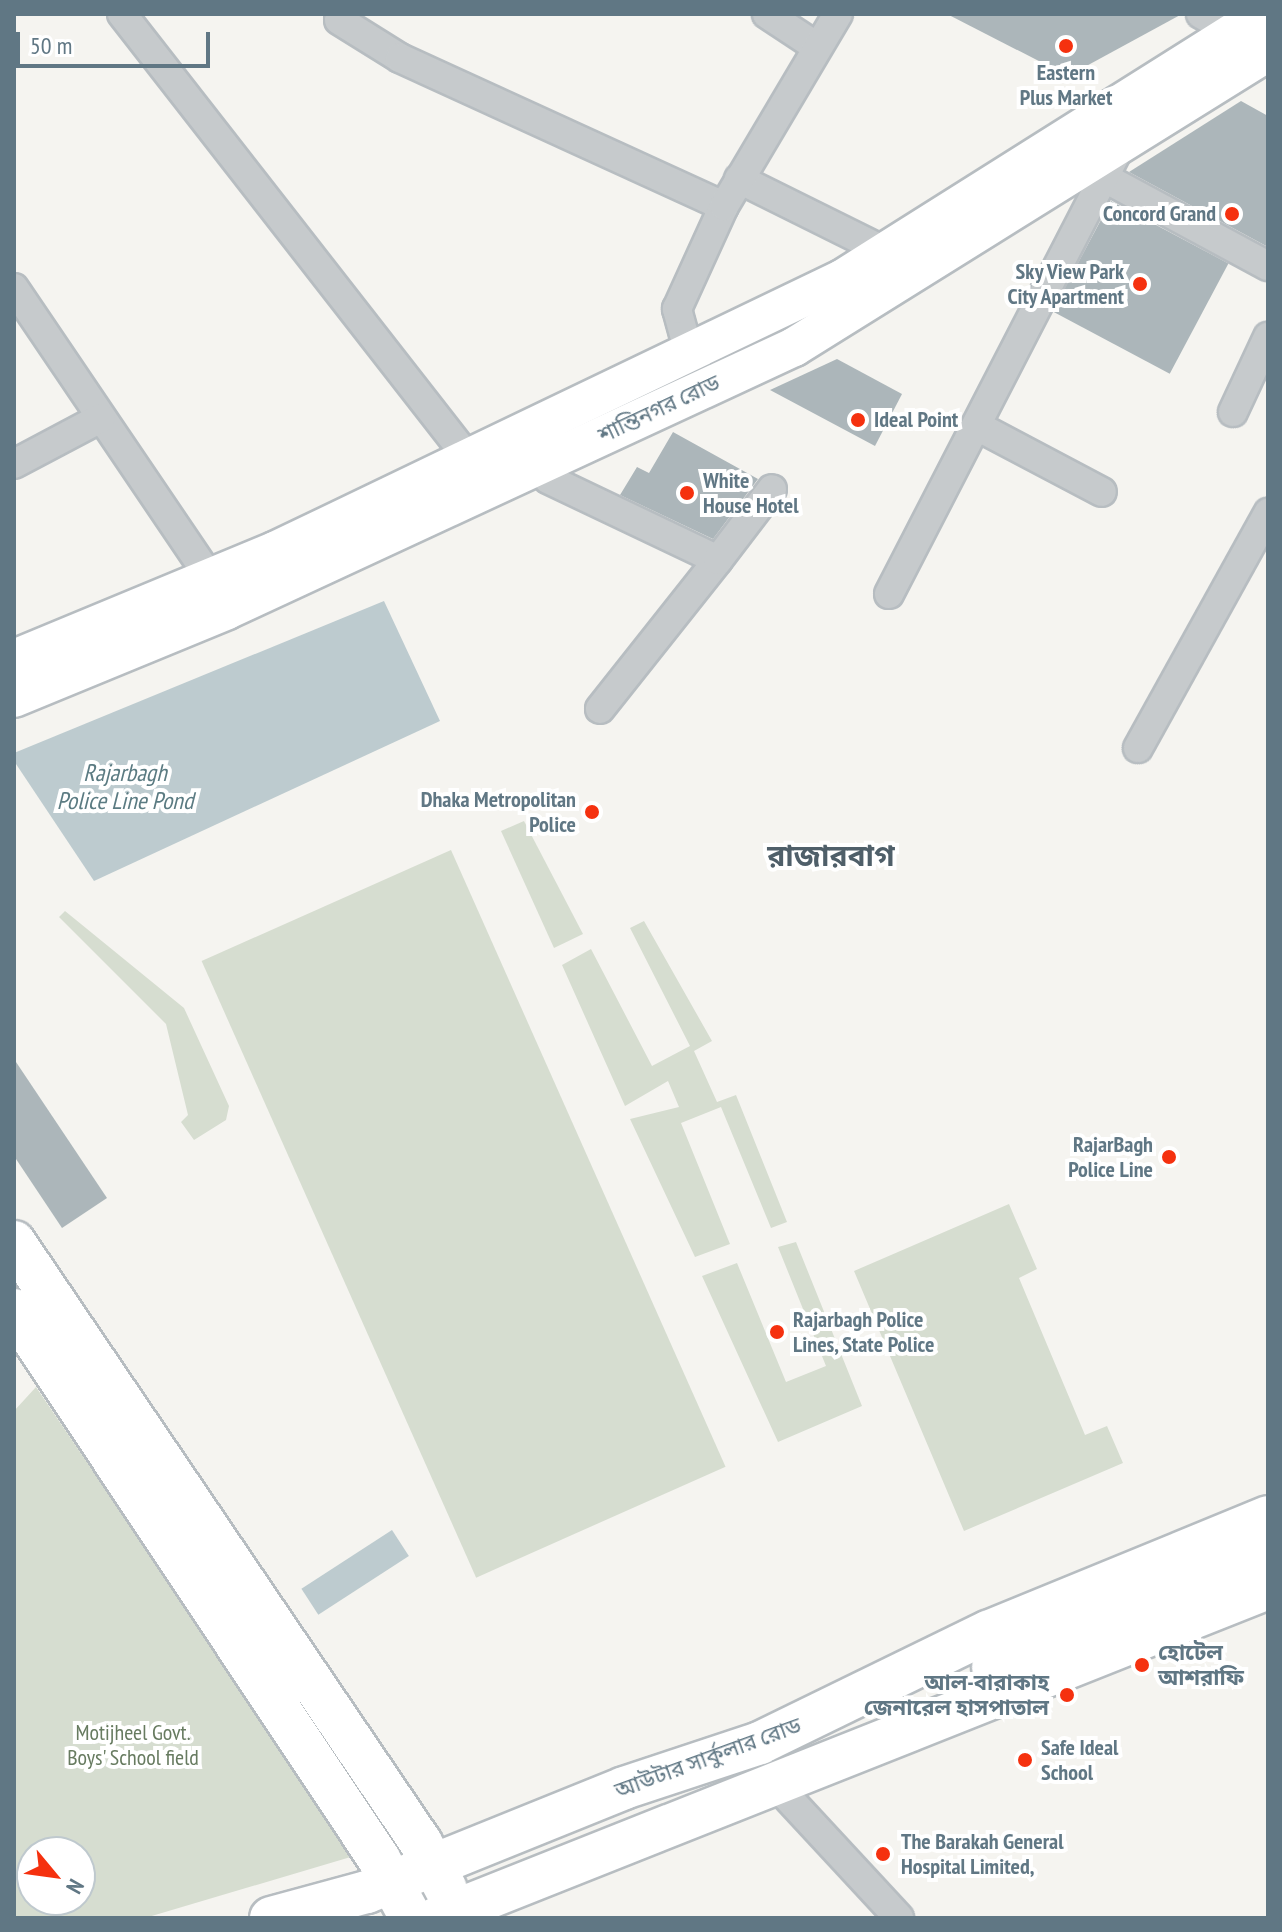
<!DOCTYPE html>
<html>
<head>
<meta charset="utf-8">
<style>
  body { margin:0 }
  #map { position:relative; width:1282px; height:1932px; overflow:hidden; background:#f5f4f0; font-family:"PT Sans Narrow","Noto Sans Bengali",sans-serif }
  div>[style] { position:absolute }
  .green>* { inset:0; background:#d6ddd0; transform-origin:0 0 }
  .water>* { inset:0; background:#bdcbcf; transform-origin:0 0 }
  .building>* { inset:0; background:#acb6ba; transform-origin:0 0 }
  .roads { filter:drop-shadow(2px 0 #b7bdc1) drop-shadow(-2px 0 #b7bdc1) drop-shadow(0 2px #b7bdc1) drop-shadow(0 -2px #b7bdc1) }
  .street>* { height:28px; margin:-14px; padding:0 14px; transform-origin:14px; border-radius:14px; background:#c6cacc }
  .secondary>* { height:38px; margin:-19px; padding:0 19px; transform-origin:19px; border-radius:19px; background:#fff }
  .primary>* { height:42px; margin:-21px; padding:0 21px; transform-origin:21px; border-radius:21px; background:#fff }
  .dots>* { width:22px; height:22px; translate:-50% -50%; box-sizing:border-box; border:4px solid #fff; border-radius:50% }
  span { translate:-50% -50%; white-space:nowrap; text-align:center; line-height:1.15; -webkit-text-stroke:8px #fff; paint-order:stroke }
  .poi-label { font-size:22px; color:#607784; font-weight:700 }
  .right { translate:-100% -50%; text-align:right }
  .left { translate:0 -50%; text-align:left }
  .street-label { font-size:22px; color:#607784 }
  .park-label { font-size:22px; color:#677b60 }
  .water-label { font-size:24px; color:#5b7b82; font-style:italic }
  .district-label { font-size:30px; color:#4f5f69; font-weight:700 }
  .frame { position:absolute; inset:0; border:16px solid #607784; pointer-events:none }
  .north { position:absolute; left:16px; top:1836px; width:80px; height:80px; box-sizing:border-box; background:#fff; border:2px solid #bfc9ce; border-radius:50%; rotate:119deg; font-size:22px; font-weight:700; line-height:32px; text-align:center; color:#607784 }
  .north::after { content:''; display:block; margin:auto; width:28px; height:36px; background:#f5310f; clip-path:polygon(50% 0,100% 100%,50% 72%,0 100%) }
  .scale { position:absolute; left:16px; top:32px; width:194px; height:36px; box-sizing:border-box; border:4px solid #607784; border-top:0; padding-left:10px; font-size:24px; line-height:28px; white-space:nowrap; color:#607784; -webkit-text-stroke:6px #fff; paint-order:stroke }
</style>
</head>
<body>
<div id="map">
  <div class="green">
    <i style="clip-path:polygon(524px 821px,583px 934px,554px 948px,501px 831px)"></i>
    <i style="left:451px;top:850px;width:675px;height:273px;rotate:66deg"></i>
    <i style="clip-path:polygon(65px 911px,184px 1008px,229px 1106px,226px 1120px,194px 1140px,181px 1122px,188px 1115px,166px 1024px,59px 917px)"></i>
    <i style="clip-path:polygon(644px 921px,712px 1041px,694px 1051px,717px 1102px,736px 1095px,787px 1222px,771px 1228px,721px 1107px,681px 1123px,730px 1244px,695px 1257px,630px 1119px,679px 1107px,668px 1081px,625px 1106px,562px 965px,591px 949px,652px 1066px,690px 1046px,630px 928px)"></i>
    <i style="clip-path:polygon(1009px 1204px,1037px 1269px,1019px 1278px,1085px 1435px,1107px 1426px,1123px 1463px,964px 1531px,854px 1271px)"></i>
    <i style="clip-path:polygon(796px 1242px,862px 1406px,778px 1442px,702px 1276px,737px 1263px,786px 1382px,826px 1366px,778px 1247px)"></i>
    <i style="clip-path:polygon(evenodd,36px 1387px,354px 1856px,145px 1918px,14px 1918px,14px 1411px,36px 1387px,32px 1852px,80px 1852px,80px 1900px,32px 1900px,32px 1852px)"></i>
  </div>
  <div class="water">
    <i style="clip-path:polygon(384px 601px,440px 721px,94px 881px,14px 761px,14px 753px)"></i>
    <i style="left:392px;top:1530px;width:31px;height:108px;rotate:57deg"></i>
  </div>
  <div class="building">
    <i style="clip-path:polygon(947px 14px,1182px 14px,1068px 76px)"></i>
    <i style="clip-path:polygon(1241px 101px,1268px 116px,1268px 247px,1129px 172px)"></i>
    <i style="left:1111px;top:201px;width:133px;height:125px;rotate:28deg"></i>
    <i style="clip-path:polygon(837px 359px,902px 394px,875px 446px,770px 390px)"></i>
    <i style="clip-path:polygon(673px 432px,758px 479px,713px 539px,620px 495px,637px 467px,649px 473px)"></i>
    <i style="clip-path:polygon(14px 1059px,107px 1198px,62px 1228px,14px 1156px)"></i>
  </div>
  <div class="roads">
    <div class="street">
      <i style="left:122px;top:14px;width:564px;rotate:52.05deg"></i>
      <i style="left:767px;top:14px;width:60px;rotate:33.4deg"></i>
      <i style="left:1201px;top:14px;width:33px;rotate:29deg"></i>
      <i style="left:339px;top:20px;width:72px;rotate:31.9deg"></i>
      <i style="left:400px;top:58px;width:356px;rotate:24.6deg"></i>
      <i style="left:1105px;top:178px;width:185px;rotate:28.4deg"></i>
      <i style="left:739px;top:179px;width:164px;rotate:26.4deg"></i>
      <i style="left:14px;top:288px;width:350px;rotate:55.9deg"></i>
      <i style="left:689px;top:353px;width:46px;rotate:-105.3deg"></i>
      <i style="left:677px;top:309px;width:113px;rotate:-65.5deg"></i>
      <i style="left:724px;top:206px;width:223px;rotate:-59.3deg"></i>
      <i style="left:1233px;top:412px;width:83px;rotate:-65deg"></i>
      <i style="left:977px;top:426px;width:141px;rotate:27.8deg"></i>
      <i style="left:541px;top:463px;width:17px;rotate:66deg"></i>
      <i style="left:548px;top:479px;width:188px;rotate:25.5deg"></i>
      <i style="left:718px;top:560px;width:190px;rotate:128.4deg"></i>
      <i style="left:14px;top:464px;width:98px;rotate:-27.9deg"></i>
      <i style="left:718px;top:560px;width:89px;rotate:-52.7deg"></i>
      <i style="left:889px;top:594px;width:509px;rotate:-62.73deg"></i>
      <i style="left:1138px;top:748px;width:269px;rotate:-61deg"></i>
      <i style="left:776px;top:1785px;width:181px;rotate:47.2deg"></i>
    </div>
    <div class="secondary">
      <i style="left:14px;top:659px;width:282px;rotate:-22.5deg"></i>
      <i style="left:275px;top:551px;width:629px;rotate:-25.63deg"></i>
      <i style="left:842px;top:279px;width:497px;rotate:-32.2deg"></i>
      <i style="left:14px;top:698px;width:230px;rotate:-22.4deg"></i>
      <i style="left:227px;top:610px;width:625px;rotate:-24.88deg"></i>
      <i style="left:794px;top:347px;width:558px;rotate:-31.9deg"></i>
    </div>
    <div class="primary">
      <i style="left:14px;top:1242px;width:726px;rotate:55.89deg"></i>
      <i style="left:421px;top:1843px;width:52px;rotate:61.5deg"></i>
      <i style="left:14px;top:1310px;width:659px;rotate:56.38deg"></i>
      <i style="left:379px;top:1859px;width:67px;rotate:61.5deg"></i>
      <i style="left:993px;top:1667px;width:299px;rotate:-23deg"></i>
      <i style="left:271px;top:1918px;width:99px;rotate:-15.2deg"></i>
      <i style="left:367px;top:1892px;width:277px;rotate:-22deg"></i>
      <i style="left:624px;top:1788px;width:143px;rotate:-18.3deg"></i>
      <i style="left:760px;top:1743px;width:254px;rotate:-26deg"></i>
      <i style="left:988px;top:1632px;width:303px;rotate:-22.3deg"></i>
      <i style="left:437px;top:1918px;width:894px;rotate:-21.66deg"></i>
    </div>
  </div>
  <div class="dots">
    <i style="left:1066px;top:46px;background:#f5310f"></i>
    <i style="left:1232px;top:214px;background:#f5310f"></i>
    <i style="left:1140px;top:284px;background:#f5310f"></i>
    <i style="left:858px;top:420px;background:#f5310f"></i>
    <i style="left:687px;top:493px;background:#f5310f"></i>
    <i style="left:592px;top:812px;background:#f5310f"></i>
    <i style="left:1169px;top:1157px;background:#f5310f"></i>
    <i style="left:777px;top:1332px;background:#f5310f"></i>
    <i style="left:1142px;top:1665px;background:#f5310f"></i>
    <i style="left:1067px;top:1695px;background:#f5310f"></i>
    <i style="left:1025px;top:1760px;background:#f5310f"></i>
    <i style="left:883px;top:1854px;background:#f5310f"></i>
  </div>
  <div class="poi-label">
    <span style="left:1066px;top:85px">Eastern<br>Plus Market</span>
    <span class="right" style="left:1216px;top:214px">Concord Grand</span>
    <span class="right" style="left:1124px;top:284px">Sky View Park<br>City Apartment</span>
    <span class="left" style="left:874px;top:420px">Ideal Point</span>
    <span class="left" style="left:703px;top:493px">White<br>House Hotel</span>
    <span class="right" style="left:576px;top:812px">Dhaka Metropolitan<br>Police</span>
    <span class="right" style="left:1153px;top:1157px">RajarBagh<br>Police Line</span>
    <span class="left" style="left:793px;top:1332px">Rajarbagh Police<br>Lines, State Police</span>
    <span class="left" style="left:1158px;top:1665px">হোটেল<br>আশরাফি</span>
    <span class="right" style="left:1049px;top:1695px">আল-বারাকাহ<br>জেনারেল হাসপাতাল</span>
    <span class="left" style="left:1041px;top:1760px">Safe Ideal<br>School</span>
    <span class="left" style="left:901px;top:1854px">The Barakah General<br>Hospital Limited,</span>
  </div>
  <div class="street-label">
    <span style="left:659px;top:409px;rotate:-25deg">শান্তিনগর রোড</span>
    <span style="left:708px;top:1758px;rotate:-20deg">আউটার সার্কুলার রোড</span>
  </div>
  <div class="park-label">
    <span style="left:133px;top:1745px">Motijheel Govt.<br>Boys' School field</span>
  </div>
  <div class="water-label">
    <span style="left:125px;top:787px">Rajarbagh<br>Police Line Pond</span>
  </div>
  <div class="district-label">
    <span style="left:831px;top:855px">রাজারবাগ</span>
  </div>
  <div class="frame"></div>
  <div class="north">N</div>
  <div class="scale">50 m</div>
</div>
</body>
</html>
